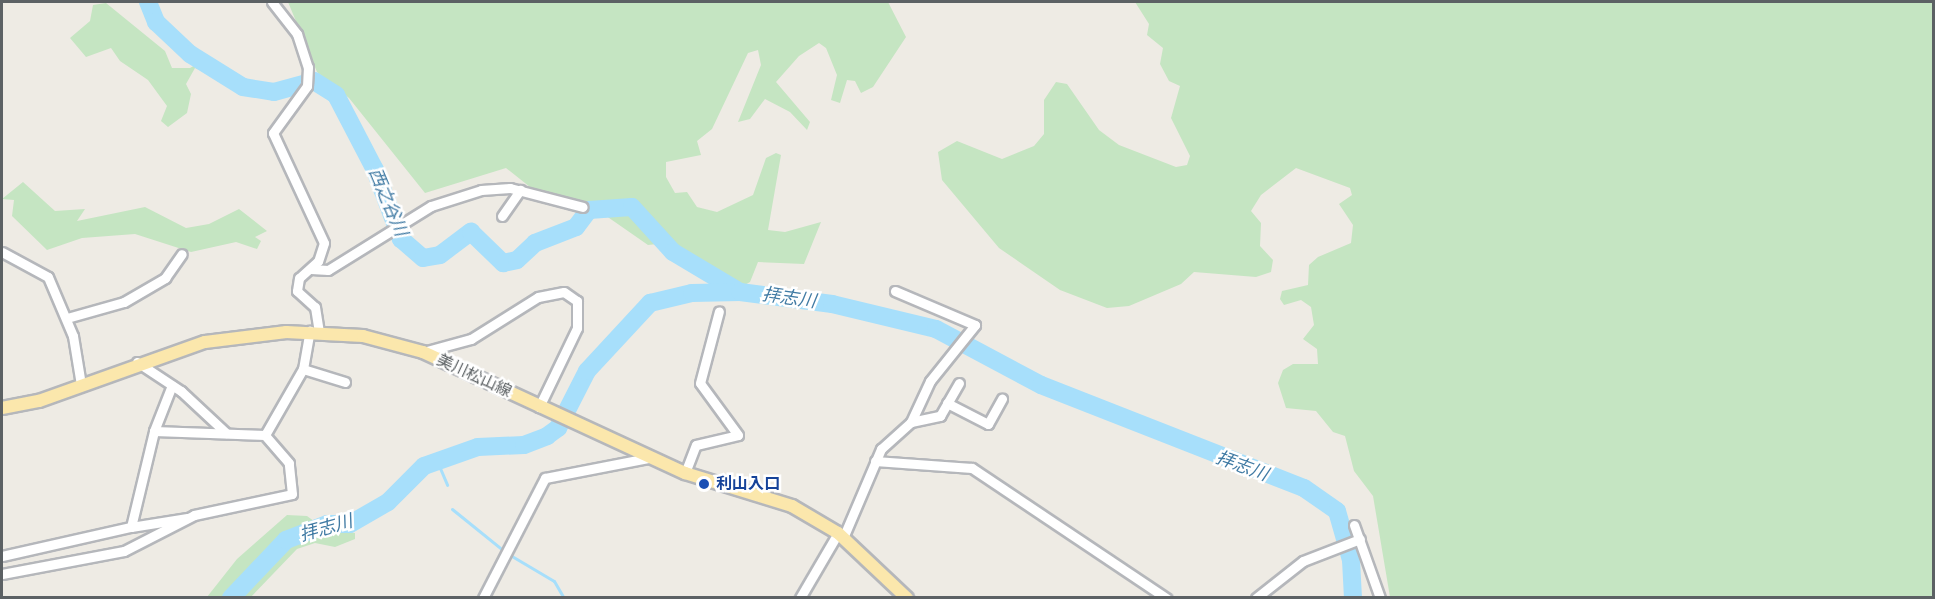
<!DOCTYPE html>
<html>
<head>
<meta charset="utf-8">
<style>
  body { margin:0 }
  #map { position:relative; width:1935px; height:599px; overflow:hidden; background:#eeebe4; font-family:"Roboto Condensed","Noto Sans JP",sans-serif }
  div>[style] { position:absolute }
  .green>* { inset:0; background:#c5e5c2 }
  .stream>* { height:3px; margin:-1.5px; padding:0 1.5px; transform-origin:1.5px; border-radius:1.5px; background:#a7dffb }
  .river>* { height:18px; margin:-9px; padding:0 9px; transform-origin:9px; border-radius:9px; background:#a7dffb }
  .roads { filter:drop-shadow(2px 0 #b5b7bb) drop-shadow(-2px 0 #b5b7bb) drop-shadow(0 2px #b5b7bb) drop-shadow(0 -2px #b5b7bb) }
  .minor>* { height:9px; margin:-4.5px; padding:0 4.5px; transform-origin:4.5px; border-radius:4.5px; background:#fff }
  .major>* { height:12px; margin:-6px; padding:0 6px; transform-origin:6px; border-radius:6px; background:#fbe7ac }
  .dots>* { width:16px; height:16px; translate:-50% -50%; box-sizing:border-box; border:3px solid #fff; border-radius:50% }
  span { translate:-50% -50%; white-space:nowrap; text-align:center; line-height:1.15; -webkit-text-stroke:5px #fff; paint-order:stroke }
  .street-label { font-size:16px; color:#5c6164 }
  .transit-label { font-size:16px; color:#164399; font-weight:700 }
  .left { translate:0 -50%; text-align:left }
  .water-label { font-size:18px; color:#417ba4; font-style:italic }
  .frame { position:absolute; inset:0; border:3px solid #5c6164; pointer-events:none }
</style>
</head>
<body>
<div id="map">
  <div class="green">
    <i style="clip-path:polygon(288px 2px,888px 2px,906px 37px,873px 87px,861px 93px,855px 81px,847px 80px,840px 103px,831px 100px,837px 75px,826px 48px,819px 43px,799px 56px,776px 82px,810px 122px,807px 130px,790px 112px,765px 99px,750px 119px,738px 122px,761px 65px,758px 50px,748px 53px,712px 129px,697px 141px,701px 155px,666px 162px,666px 177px,675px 193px,687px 192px,697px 207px,717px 212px,753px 195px,766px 158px,776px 153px,781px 155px,768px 230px,785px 232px,821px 222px,804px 264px,758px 262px,750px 282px,741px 287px,666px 243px,648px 245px,589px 204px,530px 187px,506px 168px,425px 193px,349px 98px,317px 72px)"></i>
    <i style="clip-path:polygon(1135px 2px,1933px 2px,1933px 597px,1390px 597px,1373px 496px,1354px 471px,1345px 436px,1333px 432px,1316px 411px,1286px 408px,1278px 383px,1283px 370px,1293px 364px,1318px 364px,1317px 349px,1303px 339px,1314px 325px,1311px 307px,1301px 300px,1284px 305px,1280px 299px,1282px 291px,1308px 285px,1309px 265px,1318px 257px,1351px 243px,1353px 225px,1339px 204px,1352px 195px,1350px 188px,1296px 168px,1261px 195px,1251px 211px,1261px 223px,1260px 246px,1273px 260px,1271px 272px,1256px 277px,1194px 272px,1181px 284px,1129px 306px,1107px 308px,1060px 290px,999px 248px,942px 180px,938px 152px,957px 141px,1002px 159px,1034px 146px,1044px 134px,1044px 100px,1056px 82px,1067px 84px,1099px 130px,1119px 145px,1176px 167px,1187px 165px,1190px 156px,1171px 118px,1180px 86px,1169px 81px,1160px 64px,1163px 48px,1147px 35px,1149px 24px)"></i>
    <i style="clip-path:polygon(106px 3px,165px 51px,172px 68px,190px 68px,206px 59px,242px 81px,268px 88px,295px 84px,296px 89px,263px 99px,195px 68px,186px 84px,191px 94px,187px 113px,168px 127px,161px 121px,167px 106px,148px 80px,120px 61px,111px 48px,86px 57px,70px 38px,90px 21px,93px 5px)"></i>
    <i style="clip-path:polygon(23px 182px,55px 211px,85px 209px,77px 221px,145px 207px,186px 228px,209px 224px,239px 209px,267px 231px,255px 237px,261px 241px,257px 249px,236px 242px,191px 252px,135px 234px,82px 238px,47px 250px,12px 216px,14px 200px,2px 199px)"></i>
    <i style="clip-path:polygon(287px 515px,307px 516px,326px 530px,355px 533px,355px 539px,335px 547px,315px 543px,297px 549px,251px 597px,207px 597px,237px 559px)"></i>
  </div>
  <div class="stream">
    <i style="left:437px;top:461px;width:26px;rotate:67deg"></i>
    <i style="left:452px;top:509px;width:67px;rotate:38.9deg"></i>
    <i style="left:510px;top:555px;width:51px;rotate:30.6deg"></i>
    <i style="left:554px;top:581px;width:20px;rotate:60deg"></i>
  </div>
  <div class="river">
    <i style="left:148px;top:2px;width:22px;rotate:68deg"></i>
    <i style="left:156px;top:22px;width:47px;rotate:43.3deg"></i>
    <i style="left:190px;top:54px;width:62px;rotate:31.9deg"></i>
    <i style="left:243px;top:87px;width:31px;rotate:9deg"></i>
    <i style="left:274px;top:92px;width:41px;rotate:-15.4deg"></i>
    <i style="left:314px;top:81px;width:26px;rotate:32deg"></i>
    <i style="left:336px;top:95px;width:85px;rotate:62.5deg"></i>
    <i style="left:375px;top:170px;width:74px;rotate:69.4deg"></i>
    <i style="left:401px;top:239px;width:29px;rotate:41deg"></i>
    <i style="left:423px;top:258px;width:17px;rotate:-10deg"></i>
    <i style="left:440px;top:255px;width:39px;rotate:-37deg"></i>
    <i style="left:471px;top:232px;width:45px;rotate:44.1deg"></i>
    <i style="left:503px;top:263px;width:14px;rotate:-12deg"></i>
    <i style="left:517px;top:260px;width:25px;rotate:-43deg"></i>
    <i style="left:535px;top:243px;width:44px;rotate:-21.3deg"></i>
    <i style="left:576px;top:227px;width:21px;rotate:-53deg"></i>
    <i style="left:589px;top:210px;width:43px;rotate:-4deg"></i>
    <i style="left:632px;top:207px;width:61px;rotate:47.7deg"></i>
    <i style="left:673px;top:252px;width:78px;rotate:30.8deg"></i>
    <i style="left:231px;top:598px;width:80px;rotate:-46.5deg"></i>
    <i style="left:286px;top:540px;width:44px;rotate:-21.3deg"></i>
    <i style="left:327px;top:524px;width:23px"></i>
    <i style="left:350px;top:524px;width:44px;rotate:-30.1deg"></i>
    <i style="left:388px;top:502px;width:51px;rotate:-45deg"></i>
    <i style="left:424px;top:466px;width:57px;rotate:-19.4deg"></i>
    <i style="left:478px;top:447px;width:46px;rotate:-2.5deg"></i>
    <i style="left:524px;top:445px;width:25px;rotate:-21deg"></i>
    <i style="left:547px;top:436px;width:14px;rotate:-36deg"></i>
    <i style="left:558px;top:428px;width:64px;rotate:-63deg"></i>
    <i style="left:587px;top:371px;width:93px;rotate:-47.2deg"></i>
    <i style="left:650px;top:303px;width:43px;rotate:-13.4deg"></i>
    <i style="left:692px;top:293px;width:48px;rotate:-1.2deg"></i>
    <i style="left:740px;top:292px;width:93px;rotate:7.4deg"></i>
    <i style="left:832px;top:304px;width:107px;rotate:13.5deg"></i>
    <i style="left:936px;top:329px;width:119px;rotate:28.1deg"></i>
    <i style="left:1041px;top:385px;width:282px;rotate:21.4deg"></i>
    <i style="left:1304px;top:488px;width:40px;rotate:34.9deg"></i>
    <i style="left:1337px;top:511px;width:51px;rotate:74.1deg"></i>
    <i style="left:1351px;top:560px;width:38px;rotate:87deg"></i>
  </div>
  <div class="roads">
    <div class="minor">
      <i style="left:272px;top:2px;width:41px;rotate:52deg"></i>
      <i style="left:297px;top:34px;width:35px;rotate:72deg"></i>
      <i style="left:308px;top:67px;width:19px;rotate:93deg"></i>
      <i style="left:307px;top:86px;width:58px;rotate:125.9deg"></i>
      <i style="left:273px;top:133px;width:121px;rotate:65.1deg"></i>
      <i style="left:324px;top:243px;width:19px;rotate:108deg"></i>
      <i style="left:318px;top:261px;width:25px;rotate:138deg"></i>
      <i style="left:299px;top:278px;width:13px;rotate:99deg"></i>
      <i style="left:297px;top:291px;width:24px;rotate:42deg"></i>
      <i style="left:315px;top:307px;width:24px;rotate:81deg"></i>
      <i style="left:502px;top:216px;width:32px;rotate:-55deg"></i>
      <i style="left:2px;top:252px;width:52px;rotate:28.5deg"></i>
      <i style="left:48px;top:277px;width:64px;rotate:67deg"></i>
      <i style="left:73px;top:336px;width:50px;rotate:80.7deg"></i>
      <i style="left:311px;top:269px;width:17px;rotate:3deg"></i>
      <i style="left:328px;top:270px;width:121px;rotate:-31.9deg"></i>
      <i style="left:431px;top:206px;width:52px;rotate:-17.7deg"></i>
      <i style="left:481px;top:190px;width:29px;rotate:-4deg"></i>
      <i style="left:510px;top:188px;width:75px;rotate:14.6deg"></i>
      <i style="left:67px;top:318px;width:59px;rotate:-15.7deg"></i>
      <i style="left:124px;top:302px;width:48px;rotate:-30.3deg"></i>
      <i style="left:165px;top:278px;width:29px;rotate:-55deg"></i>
      <i style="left:423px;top:352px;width:50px;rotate:-15.2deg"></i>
      <i style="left:471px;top:339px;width:79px;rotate:-32.1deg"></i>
      <i style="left:538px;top:297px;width:26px;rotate:-11deg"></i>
      <i style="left:564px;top:292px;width:16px;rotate:35deg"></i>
      <i style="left:577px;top:301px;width:27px;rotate:90deg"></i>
      <i style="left:577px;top:328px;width:88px;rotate:115.7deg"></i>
      <i style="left:137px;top:362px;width:53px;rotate:33.4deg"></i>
      <i style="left:181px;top:391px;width:62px;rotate:43deg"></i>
      <i style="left:303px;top:369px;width:44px;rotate:17.2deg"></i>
      <i style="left:947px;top:403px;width:46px;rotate:27.1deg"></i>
      <i style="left:988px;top:424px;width:29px;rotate:-61deg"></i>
      <i style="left:911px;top:422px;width:30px;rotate:-12deg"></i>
      <i style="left:940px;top:416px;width:38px;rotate:-60deg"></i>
      <i style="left:154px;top:431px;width:49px;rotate:-68.6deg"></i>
      <i style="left:875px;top:461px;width:97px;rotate:4.1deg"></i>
      <i style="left:972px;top:468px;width:234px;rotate:33.8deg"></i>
      <i style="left:685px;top:473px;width:30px;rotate:-69deg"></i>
      <i style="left:696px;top:445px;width:43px;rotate:-13.4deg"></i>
      <i style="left:738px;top:435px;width:64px;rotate:-126.2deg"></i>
      <i style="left:700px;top:383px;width:74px;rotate:-75.2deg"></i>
      <i style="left:1354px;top:525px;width:77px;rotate:70.4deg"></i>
      <i style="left:131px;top:527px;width:57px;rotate:-9.1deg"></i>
      <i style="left:843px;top:538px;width:97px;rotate:-66.9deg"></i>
      <i style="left:881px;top:449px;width:40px;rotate:-42deg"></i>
      <i style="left:911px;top:422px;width:45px;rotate:-65.1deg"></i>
      <i style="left:930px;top:381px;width:72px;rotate:-51.2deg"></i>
      <i style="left:975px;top:325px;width:87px;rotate:-157deg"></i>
      <i style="left:2px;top:556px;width:132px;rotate:-12.7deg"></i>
      <i style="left:131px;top:527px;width:99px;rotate:-76.5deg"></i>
      <i style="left:154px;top:431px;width:111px;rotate:2.1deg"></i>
      <i style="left:2px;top:574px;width:124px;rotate:-10.7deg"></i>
      <i style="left:124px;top:551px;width:79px;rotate:-27.2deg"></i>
      <i style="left:194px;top:515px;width:100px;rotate:-12.1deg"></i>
      <i style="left:292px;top:494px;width:31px;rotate:-96deg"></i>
      <i style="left:289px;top:463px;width:37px;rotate:-131deg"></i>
      <i style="left:265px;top:435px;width:76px;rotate:-60.1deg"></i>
      <i style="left:303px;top:369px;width:39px;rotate:-80deg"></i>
      <i style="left:483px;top:598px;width:135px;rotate:-62.7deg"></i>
      <i style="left:545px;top:478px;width:105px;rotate:-11deg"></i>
      <i style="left:800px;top:598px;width:75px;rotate:-59.7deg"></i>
      <i style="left:1256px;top:598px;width:60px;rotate:-38.2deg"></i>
      <i style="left:1303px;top:561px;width:61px;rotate:-21.1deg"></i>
    </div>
    <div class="major">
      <i style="left:2px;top:408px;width:38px;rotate:-11deg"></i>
      <i style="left:39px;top:401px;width:176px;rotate:-19.6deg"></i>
      <i style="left:205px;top:342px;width:82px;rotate:-7deg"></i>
      <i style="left:286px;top:332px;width:77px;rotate:3deg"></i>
      <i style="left:363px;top:336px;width:62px;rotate:14.9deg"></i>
      <i style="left:423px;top:352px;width:289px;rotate:24.8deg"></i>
      <i style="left:685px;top:473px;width:112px;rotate:17.1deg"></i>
      <i style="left:792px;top:506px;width:53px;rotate:30.4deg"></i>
      <i style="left:838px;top:533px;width:95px;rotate:43.3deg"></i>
    </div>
  </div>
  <div class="dots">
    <i style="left:704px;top:484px;background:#1a4fb4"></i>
  </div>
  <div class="street-label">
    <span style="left:474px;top:376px;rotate:25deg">美川松山線</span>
  </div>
  <div class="transit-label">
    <span class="left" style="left:716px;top:484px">利山入口</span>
  </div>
  <div class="water-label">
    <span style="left:388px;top:202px;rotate:67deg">西之谷川</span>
    <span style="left:789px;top:298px;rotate:8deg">拝志川</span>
    <span style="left:1242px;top:466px;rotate:20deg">拝志川</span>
    <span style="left:326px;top:528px;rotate:-16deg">拝志川</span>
  </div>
  <div class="frame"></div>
</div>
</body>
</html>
